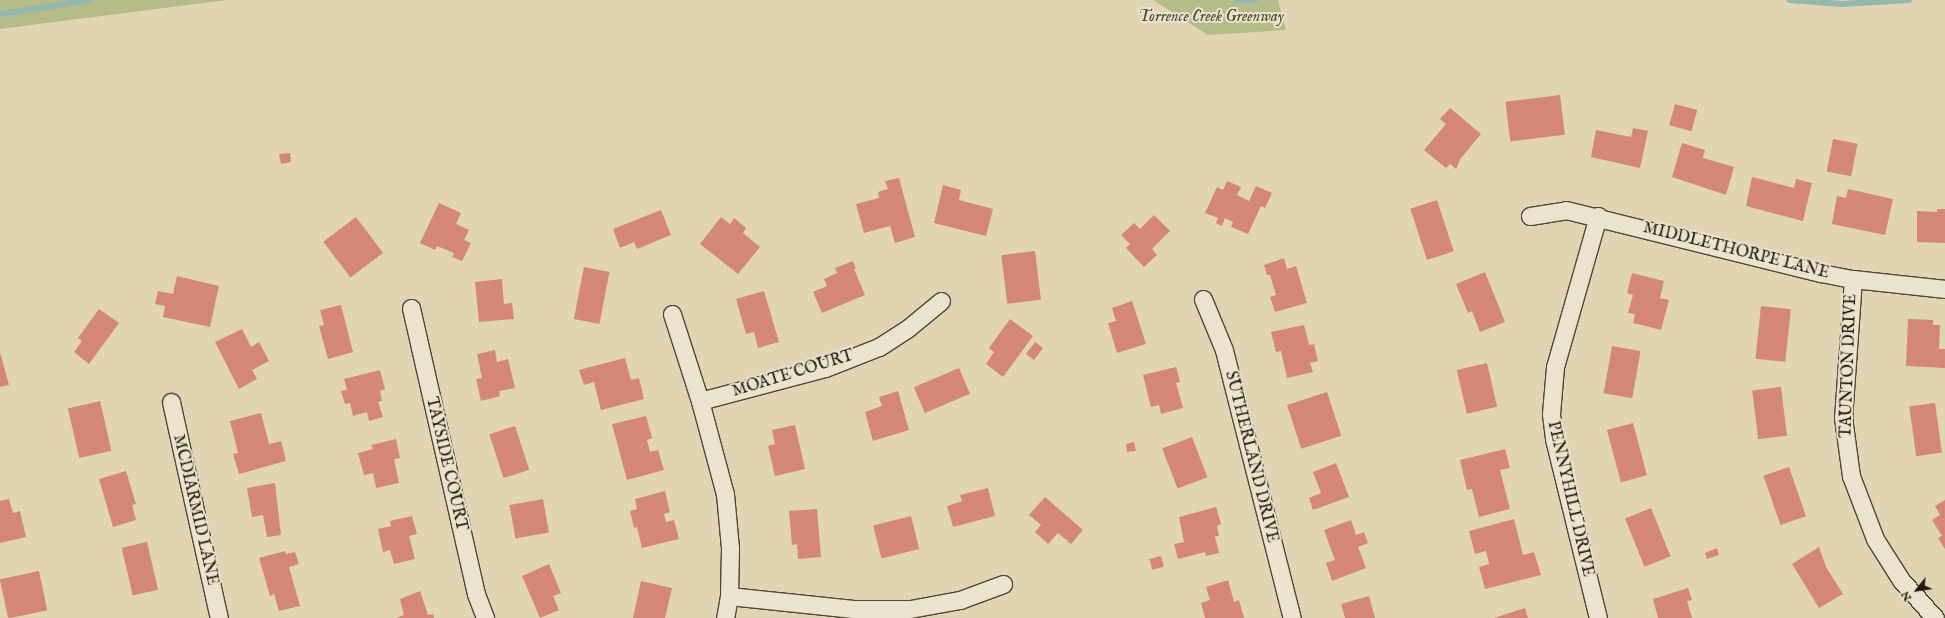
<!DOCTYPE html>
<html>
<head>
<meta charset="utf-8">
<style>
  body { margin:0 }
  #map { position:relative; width:1945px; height:618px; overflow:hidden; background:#e0d4b2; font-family:"IM FELL English",serif }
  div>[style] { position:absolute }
  .green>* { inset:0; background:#b6bc89 }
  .stream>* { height:5.5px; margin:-2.75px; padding:0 2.75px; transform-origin:2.75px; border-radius:2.75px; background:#94b8ad }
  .building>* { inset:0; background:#d48779; transform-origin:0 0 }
  .roads { filter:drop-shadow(1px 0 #504634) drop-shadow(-1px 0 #504634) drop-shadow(0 1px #504634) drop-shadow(0 -1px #504634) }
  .minor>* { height:17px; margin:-8.5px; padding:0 8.5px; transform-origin:8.5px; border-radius:8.5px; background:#ebe3cd }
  span { translate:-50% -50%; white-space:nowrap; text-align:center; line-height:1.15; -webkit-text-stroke:4px #ebe3cd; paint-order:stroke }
  .park-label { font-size:16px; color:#4d4930; font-style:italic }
  .street-label { font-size:16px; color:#20170a }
  .north { position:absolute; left:1897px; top:570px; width:40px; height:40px; -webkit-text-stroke:3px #ebe3cd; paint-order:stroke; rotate:240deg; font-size:11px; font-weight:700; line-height:16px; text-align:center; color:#20170a }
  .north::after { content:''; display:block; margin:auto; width:14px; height:18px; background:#20170a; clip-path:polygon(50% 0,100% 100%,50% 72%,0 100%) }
</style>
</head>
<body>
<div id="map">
  <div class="green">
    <i style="clip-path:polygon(0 0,227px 0,0 29px)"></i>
    <i style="clip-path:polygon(1153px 0,1278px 0,1286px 30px,1208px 35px)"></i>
  </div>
  <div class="stream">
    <i style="left:1236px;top:0;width:19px"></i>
    <i style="left:1790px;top:0;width:51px;rotate:4.5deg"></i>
    <i style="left:1841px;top:4px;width:68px;rotate:-3.4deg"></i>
    <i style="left:0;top:14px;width:92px;rotate:-8.7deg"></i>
  </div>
  <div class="building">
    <i style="left:1560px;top:95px;width:40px;height:55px;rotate:83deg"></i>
    <i style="left:1675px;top:104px;width:23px;height:22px;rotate:15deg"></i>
    <i style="clip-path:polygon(1450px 108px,1481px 134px,1461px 158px,1456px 169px,1450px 164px,1446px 168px,1424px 150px,1446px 124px,1440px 119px)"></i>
    <i style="clip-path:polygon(1633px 128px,1648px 131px,1640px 168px,1591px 157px,1596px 130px,1631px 137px)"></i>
    <i style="left:1833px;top:139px;width:25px;height:33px;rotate:11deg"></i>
    <i style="clip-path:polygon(1682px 143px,1705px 150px,1703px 158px,1734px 167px,1726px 195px,1672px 177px)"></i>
    <i style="clip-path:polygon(290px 153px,291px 162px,281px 164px,279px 154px)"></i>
    <i style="clip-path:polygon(1752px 177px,1794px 188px,1796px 179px,1812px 183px,1803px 221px,1746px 206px)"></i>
    <i style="clip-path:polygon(899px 178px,915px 237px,895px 243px,890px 226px,864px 233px,856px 204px,879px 198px,878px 192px,888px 189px,885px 181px)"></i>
    <i style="clip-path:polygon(1227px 181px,1241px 187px,1237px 195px,1249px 201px,1256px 186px,1272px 193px,1265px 208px,1261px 206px,1248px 234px,1231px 227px,1233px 222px,1225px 218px,1222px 226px,1216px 223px,1218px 218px,1205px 213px,1217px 187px,1223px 190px)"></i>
    <i style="clip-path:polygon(943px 185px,961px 190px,959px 200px,993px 209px,986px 236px,934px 223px)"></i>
    <i style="clip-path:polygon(1848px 189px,1893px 199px,1885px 235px,1832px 224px,1837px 196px,1846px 198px)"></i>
    <i style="left:1437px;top:200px;width:54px;height:28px;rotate:72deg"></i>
    <i style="clip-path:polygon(439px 203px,461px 213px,456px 224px,469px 230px,464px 240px,471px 243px,462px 261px,452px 257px,454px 253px,437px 246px,435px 250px,420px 243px)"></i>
    <i style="clip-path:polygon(1937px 209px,1945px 209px,1945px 243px,1917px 242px,1917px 211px,1937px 212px)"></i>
    <i style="clip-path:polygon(661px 210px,671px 235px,637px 249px,634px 242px,620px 248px,613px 229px)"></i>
    <i style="clip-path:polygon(1154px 215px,1170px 231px,1152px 249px,1157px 255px,1144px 267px,1126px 248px,1130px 244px,1121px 235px,1134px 223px,1140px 229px)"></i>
    <i style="left:356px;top:217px;width:45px;height:41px;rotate:53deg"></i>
    <i style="clip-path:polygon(721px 217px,730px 224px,734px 218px,746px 228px,743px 233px,760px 247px,738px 274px,700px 244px)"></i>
    <i style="left:1035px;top:251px;width:49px;height:34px;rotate:83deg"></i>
    <i style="clip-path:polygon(1284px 258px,1287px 269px,1296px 266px,1307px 303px,1275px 312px,1270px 297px,1276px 295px,1270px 275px,1267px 275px,1264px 265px)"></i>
    <i style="clip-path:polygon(853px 261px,856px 269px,854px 269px,865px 295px,822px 313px,813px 292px,827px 286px,824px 279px,837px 273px,835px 268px)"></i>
    <i style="left:584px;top:267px;width:26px;height:53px;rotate:11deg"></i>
    <i style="clip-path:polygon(1485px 272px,1505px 322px,1480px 332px,1472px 311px,1468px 313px,1456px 284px)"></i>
    <i style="clip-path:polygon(1632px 273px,1664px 281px,1660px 298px,1669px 300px,1661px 330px,1633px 323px,1635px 314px,1628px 313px,1633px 295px,1627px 293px)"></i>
    <i style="clip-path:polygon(177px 276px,219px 286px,210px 327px,163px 317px,165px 306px,155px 304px,158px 291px,173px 294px)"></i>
    <i style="clip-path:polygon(502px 279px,504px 304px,512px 303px,514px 319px,479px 322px,475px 282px)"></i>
    <i style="clip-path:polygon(764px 291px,779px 342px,758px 348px,754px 332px,746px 334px,736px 299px)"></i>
    <i style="clip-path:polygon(1132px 301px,1146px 344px,1117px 353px,1108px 323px,1116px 321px,1112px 308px)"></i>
    <i style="clip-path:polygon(341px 305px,353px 352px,328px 359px,319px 326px,324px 325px,320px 310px)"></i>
    <i style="left:1761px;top:306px;width:30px;height:53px;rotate:6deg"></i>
    <i style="clip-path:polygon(99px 309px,119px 323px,89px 364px,74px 352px,82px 341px,78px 338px)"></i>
    <i style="clip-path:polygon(1010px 319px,1033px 336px,1003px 377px,986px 364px,994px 352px,989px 348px)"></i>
    <i style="clip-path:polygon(1908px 319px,1933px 320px,1933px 325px,1940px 325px,1939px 349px,1945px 349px,1945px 368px,1906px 366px)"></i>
    <i style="clip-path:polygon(1304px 325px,1309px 345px,1314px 344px,1318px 361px,1310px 363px,1313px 372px,1287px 378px,1281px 351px,1276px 352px,1271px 332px)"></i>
    <i style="clip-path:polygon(242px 329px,251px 347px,259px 342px,269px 361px,252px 370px,257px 379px,239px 389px,215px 342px)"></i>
    <i style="left:1035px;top:342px;width:10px;height:15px;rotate:37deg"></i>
    <i style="left:1612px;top:346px;width:29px;height:48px;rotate:10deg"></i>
    <i style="clip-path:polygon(495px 350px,497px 362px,508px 359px,515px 388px,499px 391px,500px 396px,481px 401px,476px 379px,482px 378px,477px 354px)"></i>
    <i style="clip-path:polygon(0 352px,9px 385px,0 387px)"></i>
    <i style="clip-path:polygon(625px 358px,631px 380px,639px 378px,644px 399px,601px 410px,594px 382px,584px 385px,579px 370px)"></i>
    <i style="left:1487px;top:363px;width:45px;height:31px;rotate:77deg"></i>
    <i style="clip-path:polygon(1176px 367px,1180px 382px,1176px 383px,1183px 408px,1161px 414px,1159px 405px,1151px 407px,1143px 375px)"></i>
    <i style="left:959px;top:368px;width:28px;height:49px;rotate:67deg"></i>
    <i style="clip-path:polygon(380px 370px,385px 389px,380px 391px,382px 401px,378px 402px,383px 417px,369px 421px,367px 412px,353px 416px,350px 403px,345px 404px,341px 391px,347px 390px,344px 379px)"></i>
    <i style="left:1781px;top:387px;width:49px;height:29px;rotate:83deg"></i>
    <i style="clip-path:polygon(898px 391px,909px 430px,873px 441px,865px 412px,882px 406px,879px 397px)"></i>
    <i style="left:1327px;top:392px;width:46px;height:42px;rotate:72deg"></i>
    <i style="left:100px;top:401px;width:51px;height:33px;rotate:77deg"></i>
    <i style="left:1935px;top:403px;width:50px;height:26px;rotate:82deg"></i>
    <i style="clip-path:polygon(261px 413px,269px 444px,281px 441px,286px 461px,239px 474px,233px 454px,238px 453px,230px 421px)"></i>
    <i style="clip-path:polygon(646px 416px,652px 438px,647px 440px,650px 452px,658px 450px,664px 470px,627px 480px,612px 424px)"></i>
    <i style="left:1633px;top:423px;width:54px;height:27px;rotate:75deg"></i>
    <i style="clip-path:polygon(795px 425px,805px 469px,775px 476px,768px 446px,775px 444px,772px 430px)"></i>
    <i style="left:515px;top:426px;width:46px;height:27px;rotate:72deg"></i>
    <i style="left:1192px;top:437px;width:43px;height:32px;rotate:69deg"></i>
    <i style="clip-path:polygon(396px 439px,400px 458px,394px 459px,399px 483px,376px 488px,373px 473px,364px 475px,358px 453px,373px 449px,371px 445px)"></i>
    <i style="clip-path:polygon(1134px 442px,1136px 451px,1127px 452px,1126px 444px)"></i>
    <i style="clip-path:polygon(1505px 449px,1510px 468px,1500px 470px,1510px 509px,1479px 517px,1472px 489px,1467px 490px,1460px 460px)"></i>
    <i style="clip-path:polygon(1336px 463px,1349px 497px,1313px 510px,1309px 498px,1321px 493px,1313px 472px)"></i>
    <i style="left:1789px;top:467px;width:52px;height:27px;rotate:71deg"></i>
    <i style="clip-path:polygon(126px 471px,136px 504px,132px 505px,136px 520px,113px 527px,99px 479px)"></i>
    <i style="clip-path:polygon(275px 483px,281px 535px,267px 537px,263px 515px,252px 517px,247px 488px)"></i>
    <i style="clip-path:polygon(988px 488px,995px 516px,953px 527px,947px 506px,962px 501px,960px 495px)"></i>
    <i style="clip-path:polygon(665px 491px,670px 512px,664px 514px,666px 522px,674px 520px,679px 539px,642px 548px,637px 527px,634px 528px,630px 511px,637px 509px,635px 499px)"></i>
    <i style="clip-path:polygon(1045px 497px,1083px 530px,1071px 544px,1058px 533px,1048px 544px,1035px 532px,1041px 525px,1029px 515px)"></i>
    <i style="clip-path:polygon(9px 499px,13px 513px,20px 511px,26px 537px,0 543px,0 501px)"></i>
    <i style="left:543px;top:499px;width:34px;height:34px;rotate:80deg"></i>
    <i style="clip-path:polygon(1945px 500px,1945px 549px,1938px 538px,1942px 536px,1932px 520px,1940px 515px,1935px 506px)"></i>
    <i style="clip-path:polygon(1216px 507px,1221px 524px,1217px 526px,1219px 536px,1215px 536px,1219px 553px,1206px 556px,1205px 552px,1178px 559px,1174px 544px,1184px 542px,1179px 517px)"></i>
    <i style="left:1651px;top:508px;width:52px;height:28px;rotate:68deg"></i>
    <i style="clip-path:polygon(817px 509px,821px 557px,798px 559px,797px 544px,792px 545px,789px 511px)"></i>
    <i style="clip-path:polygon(412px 516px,417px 534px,409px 536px,415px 559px,394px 564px,390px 550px,383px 552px,378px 529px,391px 526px,390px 521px)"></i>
    <i style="left:911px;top:516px;width:34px;height:39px;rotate:76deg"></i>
    <i style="clip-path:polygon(1514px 519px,1523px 555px,1534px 552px,1541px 575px,1485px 589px,1479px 567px,1489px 564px,1486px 551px,1475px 554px,1469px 531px)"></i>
    <i style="clip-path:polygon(1351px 520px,1356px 535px,1364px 532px,1368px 543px,1358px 547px,1366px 568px,1332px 581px,1326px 563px,1335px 560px,1324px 530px)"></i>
    <i style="left:147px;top:542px;width:49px;height:26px;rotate:77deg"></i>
    <i style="clip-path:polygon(1819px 547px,1826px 567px,1843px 594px,1819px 608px,1792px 564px)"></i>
    <i style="clip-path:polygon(1717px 548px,1719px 555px,1707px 559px,1705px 553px)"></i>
    <i style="clip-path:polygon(285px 551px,286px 554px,295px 552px,299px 564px,289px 567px,300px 606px,279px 611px,274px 594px,270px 596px,259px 558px)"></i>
    <i style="left:1161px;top:556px;width:11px;height:12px;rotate:75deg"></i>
    <i style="clip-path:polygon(549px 564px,561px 593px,553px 596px,559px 610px,540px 618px,522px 576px)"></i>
    <i style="left:39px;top:571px;width:40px;height:40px;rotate:78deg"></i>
    <i style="clip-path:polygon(1228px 580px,1234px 602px,1239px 600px,1244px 618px,1205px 618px,1201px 603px,1210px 600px,1206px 587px)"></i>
    <i style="clip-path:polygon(641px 581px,672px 588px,665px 618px,633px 618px)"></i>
    <i style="clip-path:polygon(1688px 588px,1692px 600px,1687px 601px,1692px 618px,1658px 618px,1653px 599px)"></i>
    <i style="clip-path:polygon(420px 591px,428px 615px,433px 614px,434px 618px,396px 618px,404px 615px,400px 599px)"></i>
    <i style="clip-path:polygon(1369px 596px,1375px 618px,1345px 618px,1341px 604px)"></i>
    <i style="clip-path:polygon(1525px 608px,1528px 618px,1494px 618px)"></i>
  </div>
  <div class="roads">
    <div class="minor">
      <i style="left:1530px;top:216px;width:36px;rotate:-9deg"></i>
      <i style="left:1566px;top:210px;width:263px;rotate:13.9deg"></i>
      <i style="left:1821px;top:273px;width:33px;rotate:11deg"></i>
      <i style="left:1853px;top:279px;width:93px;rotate:6.2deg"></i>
      <i style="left:1598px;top:216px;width:157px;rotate:105.9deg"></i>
      <i style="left:1555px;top:367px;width:47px;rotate:94.9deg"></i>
      <i style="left:1551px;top:414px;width:25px;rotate:83deg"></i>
      <i style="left:1554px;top:439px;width:184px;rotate:76.2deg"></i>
      <i style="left:1853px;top:279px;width:138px;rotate:94.1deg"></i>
      <i style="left:1843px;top:417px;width:60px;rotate:82.3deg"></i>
      <i style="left:1851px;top:476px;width:67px;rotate:69.1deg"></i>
      <i style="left:1875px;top:539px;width:49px;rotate:57.6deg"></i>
      <i style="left:1901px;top:580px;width:51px;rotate:48.2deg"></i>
      <i style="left:1203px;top:299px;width:55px;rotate:67.6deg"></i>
      <i style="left:1224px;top:350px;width:276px;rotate:75.8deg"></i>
      <i style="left:411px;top:308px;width:293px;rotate:77.2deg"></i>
      <i style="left:476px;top:594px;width:26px;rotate:69deg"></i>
      <i style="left:672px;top:314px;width:91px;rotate:72.2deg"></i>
      <i style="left:700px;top:401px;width:96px;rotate:75deg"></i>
      <i style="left:725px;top:494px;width:54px;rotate:84.7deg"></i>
      <i style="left:730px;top:548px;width:48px;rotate:91.2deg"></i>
      <i style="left:729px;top:596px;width:22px;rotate:100deg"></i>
      <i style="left:700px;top:401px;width:129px;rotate:-14.8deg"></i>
      <i style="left:825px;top:368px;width:58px;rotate:-21.3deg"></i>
      <i style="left:879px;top:347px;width:33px;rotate:-33deg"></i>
      <i style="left:907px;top:329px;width:44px;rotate:-39.5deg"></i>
      <i style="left:171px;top:402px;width:221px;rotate:77.5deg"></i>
      <i style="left:729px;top:596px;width:125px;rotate:6deg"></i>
      <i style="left:853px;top:609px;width:57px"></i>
      <i style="left:910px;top:609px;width:51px;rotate:-10.2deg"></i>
      <i style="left:960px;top:600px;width:46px;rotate:-20.4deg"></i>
    </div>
  </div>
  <div class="park-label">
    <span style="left:1211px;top:17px">Torrence Creek Greenway</span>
  </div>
  <div class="street-label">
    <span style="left:1736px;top:251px;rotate:14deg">MIDDLETHORPE LANE</span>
    <span style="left:1849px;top:366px;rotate:-88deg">TAUNTON DRIVE</span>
    <span style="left:793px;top:374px;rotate:-17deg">MOATE COURT</span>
    <span style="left:1251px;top:457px;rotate:76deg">SUTHERLAND DRIVE</span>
    <span style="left:446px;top:464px;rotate:77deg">TAYSIDE COURT</span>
    <span style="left:1570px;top:499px;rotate:77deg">PENNYHILL DRIVE</span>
    <span style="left:195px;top:510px;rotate:77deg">MCDIARMID LANE</span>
  </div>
  <div class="north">N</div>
</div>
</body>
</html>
